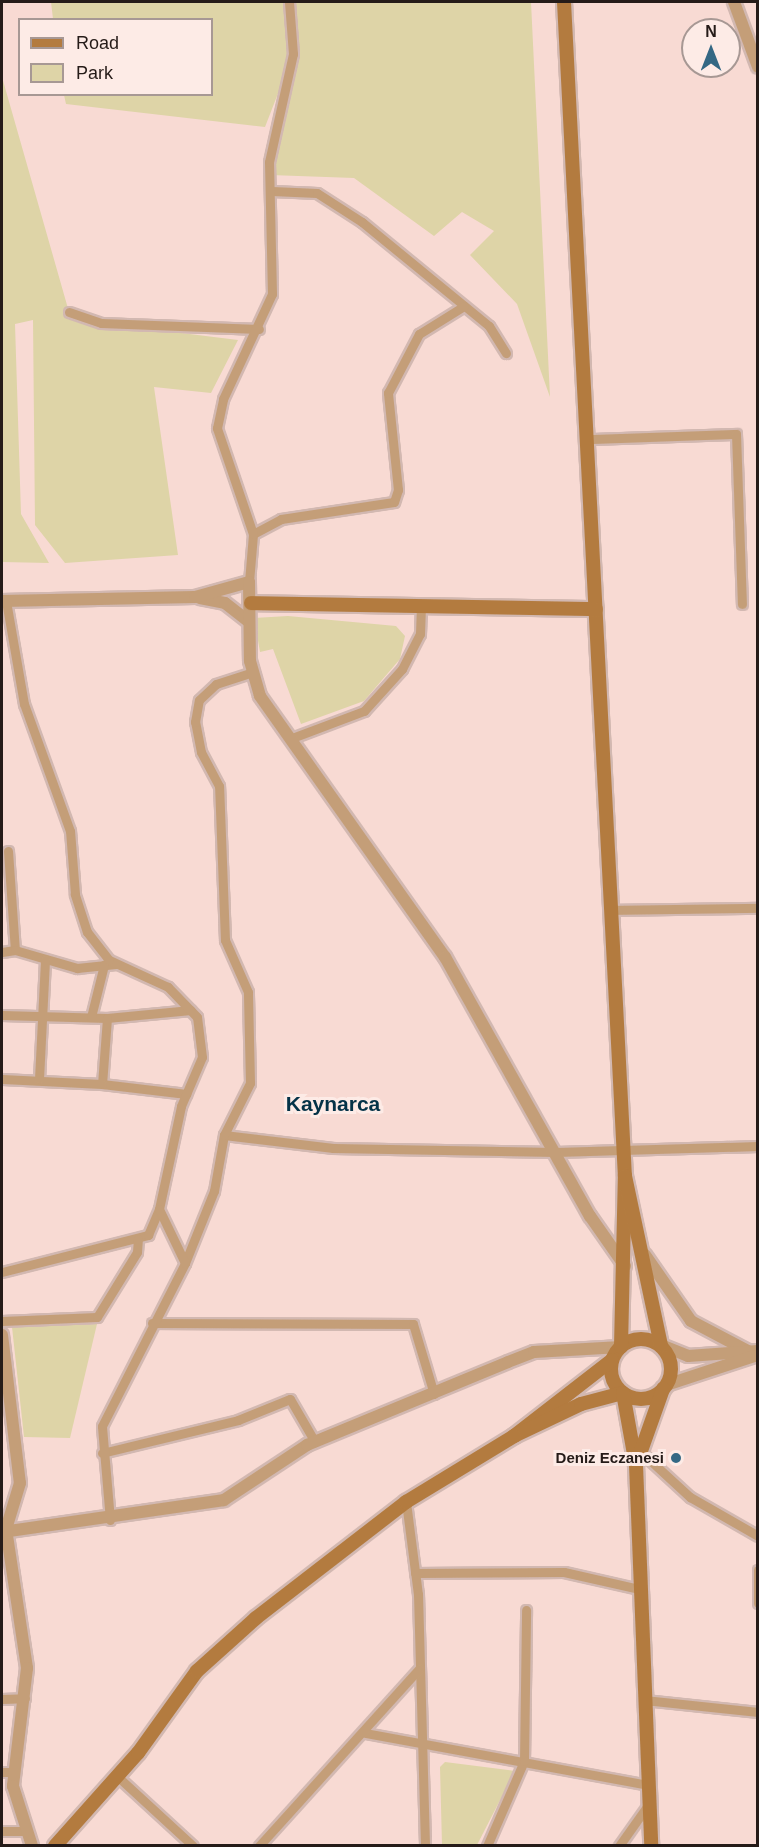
<!DOCTYPE html>
<html>
<head>
<meta charset="utf-8">
<style>
  body { margin:0 }
  #map { position:relative; width:759px; height:1847px; overflow:hidden; background:#f8dad3; font-family:Arial,sans-serif }
  div>[style] { position:absolute }
  .green>* { inset:0; background:#ded4a7 }
  .roads { filter:drop-shadow(2px 0 #d2b8b1) drop-shadow(-2px 0 #d2b8b1) drop-shadow(0 2px #d2b8b1) drop-shadow(0 -2px #d2b8b1) }
  .minor>* { height:9px; margin:-4.5px; padding:0 4.5px; transform-origin:4.5px; border-radius:4.5px; background:#c49e78 }
  .tertiary>* { height:12px; margin:-6px; padding:0 6px; transform-origin:6px; border-radius:6px; background:#c49e78 }
  .secondary>* { height:14px; margin:-7px; padding:0 7px; transform-origin:7px; border-radius:7px; background:#b37b3f }
  .secondary>.ring { margin:-7px; padding:0; box-sizing:content-box; background:none; border:14px solid #b37b3f; border-radius:50% }
  .dots>* { width:16px; height:16px; translate:-50% -50%; box-sizing:border-box; border:3px solid #fdebe6; border-radius:50% }
  span { translate:-50% -50%; white-space:nowrap; text-align:center; line-height:1.15; -webkit-text-stroke:6px #fdebe6; paint-order:stroke }
  .poi-label { font-size:15px; color:#251b18; font-weight:700 }
  .right { translate:-100% -50%; text-align:right }
  .district-label { font-size:21px; color:#043247; font-weight:700 }
  .frame { position:absolute; inset:0; border:3px solid #251b18; pointer-events:none }
  .legend { position:absolute; left:18px; top:18px; width:195px; height:78px; box-sizing:border-box; background:#fdebe6; border:2px solid #a79894; margin:0; padding:8px 10px; list-style:none; font-size:18px; color:#251b18 }
  .legend li { display:flex; align-items:center; gap:12px; height:30px }
  .legend b { width:30px; border:2px solid #a79894 }
  .north { position:absolute; left:681px; top:18px; width:60px; height:60px; box-sizing:border-box; background:#fdebe6; border:2px solid #a79894; border-radius:50%; rotate:0deg; font-size:16px; font-weight:700; line-height:24px; text-align:center; color:#251b18 }
  .north::after { content:''; display:block; margin:auto; width:21px; height:27px; background:#346884; clip-path:polygon(50% 0,100% 100%,50% 72%,0 100%) }
</style>
</head>
<body>
<div id="map">
  <div class="green">
    <i style="clip-path:polygon(51px 2px,531px 2px,550px 397px,517px 304px,470px 255px,494px 231px,462px 212px,434px 236px,354px 178px,270px 175px,291px 60px,265px 127px,66px 104px,64px 95px,212px 94px,212px 20px,53px 19px)"></i>
    <i style="clip-path:polygon(2px 77px,69px 312px,101px 323px,238px 340px,211px 393px,154px 387px,178px 555px,65px 563px,35px 525px,33px 320px,15px 324px,21px 514px,49px 563px,2px 562px)"></i>
    <i style="clip-path:polygon(288px 616px,396px 626px,405px 636px,400px 659px,364px 701px,301px 724px,273px 649px,260px 652px,254px 618px)"></i>
    <i style="clip-path:polygon(97px 1324px,70px 1438px,24px 1437px,12px 1327px)"></i>
    <i style="clip-path:polygon(445px 1762px,515px 1771px,477px 1845px,442px 1845px,440px 1767px)"></i>
  </div>
  <div class="roads">
    <div class="minor">
      <i style="left:272px;top:191px;width:45px;rotate:2.5deg"></i>
      <i style="left:317px;top:193px;width:54px;rotate:32.8deg"></i>
      <i style="left:362px;top:222px;width:164px;rotate:39.3deg"></i>
      <i style="left:489px;top:326px;width:32px;rotate:58deg"></i>
      <i style="left:69px;top:312px;width:34px;rotate:19deg"></i>
      <i style="left:101px;top:323px;width:158px;rotate:2.2deg"></i>
      <i style="left:590px;top:439px;width:146px;rotate:-2deg"></i>
      <i style="left:736px;top:434px;width:170px;rotate:88deg"></i>
      <i style="left:253px;top:534px;width:32px;rotate:-28deg"></i>
      <i style="left:281px;top:519px;width:114px;rotate:-8.6deg"></i>
      <i style="left:394px;top:502px;width:13px;rotate:-72deg"></i>
      <i style="left:398px;top:490px;width:98px;rotate:-95.9deg"></i>
      <i style="left:388px;top:393px;width:67px;rotate:-62.3deg"></i>
      <i style="left:419px;top:334px;width:53px;rotate:-31.9deg"></i>
      <i style="left:249px;top:582px;width:48px;rotate:-85.2deg"></i>
      <i style="left:253px;top:534px;width:112px;rotate:-108.8deg"></i>
      <i style="left:217px;top:428px;width:30px;rotate:-78deg"></i>
      <i style="left:223px;top:399px;width:116px;rotate:-65deg"></i>
      <i style="left:272px;top:294px;width:132px;rotate:-91.3deg"></i>
      <i style="left:269px;top:162px;width:111px;rotate:-77.5deg"></i>
      <i style="left:293px;top:54px;width:52px;rotate:-94.4deg"></i>
      <i style="left:292px;top:738px;width:77px;rotate:-20.6deg"></i>
      <i style="left:364px;top:711px;width:57px;rotate:-47.9deg"></i>
      <i style="left:402px;top:669px;width:39px;rotate:-63deg"></i>
      <i style="left:420px;top:634px;width:28px;rotate:-88deg"></i>
      <i style="left:8px;top:851px;width:99px;rotate:86deg"></i>
      <i style="left:610px;top:910px;width:148px;rotate:-0.8deg"></i>
      <i style="left:2px;top:952px;width:13px;rotate:-9deg"></i>
      <i style="left:15px;top:950px;width:65px;rotate:16.2deg"></i>
      <i style="left:77px;top:968px;width:39px;rotate:-6deg"></i>
      <i style="left:2px;top:1015px;width:105px;rotate:1.6deg"></i>
      <i style="left:107px;top:1018px;width:84px;rotate:-5.4deg"></i>
      <i style="left:91px;top:1017px;width:54px;rotate:-76deg"></i>
      <i style="left:107px;top:1018px;width:66px;rotate:94.3deg"></i>
      <i style="left:102px;top:1084px;width:85px;rotate:6.8deg"></i>
      <i style="left:2px;top:1079px;width:100px;rotate:2.9deg"></i>
      <i style="left:39px;top:1079px;width:120px;rotate:-87.1deg"></i>
      <i style="left:224px;top:1135px;width:110px;rotate:6.8deg"></i>
      <i style="left:333px;top:1148px;width:223px;rotate:1deg"></i>
      <i style="left:556px;top:1152px;width:202px;rotate:-1.7deg"></i>
      <i style="left:185px;top:1263px;width:78px;rotate:-68.1deg"></i>
      <i style="left:214px;top:1191px;width:57px;rotate:-79.9deg"></i>
      <i style="left:224px;top:1135px;width:58px;rotate:-63.4deg"></i>
      <i style="left:250px;top:1083px;width:91px;rotate:-91.3deg"></i>
      <i style="left:248px;top:992px;width:57px;rotate:-113.9deg"></i>
      <i style="left:225px;top:940px;width:154px;rotate:-92.2deg"></i>
      <i style="left:219px;top:786px;width:38px;rotate:-118deg"></i>
      <i style="left:201px;top:752px;width:31px;rotate:-101deg"></i>
      <i style="left:195px;top:722px;width:22px;rotate:-80deg"></i>
      <i style="left:199px;top:700px;width:23px;rotate:-43deg"></i>
      <i style="left:216px;top:684px;width:39px;rotate:-18deg"></i>
      <i style="left:2px;top:1272px;width:151px;rotate:-14.2deg"></i>
      <i style="left:148px;top:1235px;width:28px;rotate:-67deg"></i>
      <i style="left:159px;top:1209px;width:105px;rotate:-77.9deg"></i>
      <i style="left:181px;top:1106px;width:53px;rotate:-66.8deg"></i>
      <i style="left:202px;top:1057px;width:40px;rotate:-97.1deg"></i>
      <i style="left:197px;top:1017px;width:42px;rotate:-134deg"></i>
      <i style="left:168px;top:987px;width:65px;rotate:-155.4deg"></i>
      <i style="left:109px;top:960px;width:36px;rotate:-128deg"></i>
      <i style="left:87px;top:932px;width:40px;rotate:-108deg"></i>
      <i style="left:75px;top:894px;width:63px;rotate:-94.5deg"></i>
      <i style="left:70px;top:831px;width:135px;rotate:-109.9deg"></i>
      <i style="left:24px;top:704px;width:105px;rotate:-99.9deg"></i>
      <i style="left:2px;top:1321px;width:95px;rotate:-2.4deg"></i>
      <i style="left:97px;top:1317px;width:76px;rotate:-58.4deg"></i>
      <i style="left:137px;top:1252px;width:13px;rotate:-86deg"></i>
      <i style="left:152px;top:1323px;width:261px;rotate:0.2deg"></i>
      <i style="left:413px;top:1324px;width:73px;rotate:73.3deg"></i>
      <i style="left:641px;top:1452px;width:67px;rotate:42.6deg"></i>
      <i style="left:690px;top:1497px;width:78px;rotate:29.8deg"></i>
      <i style="left:102px;top:1453px;width:140px;rotate:-13.6deg"></i>
      <i style="left:238px;top:1420px;width:56px;rotate:-22deg"></i>
      <i style="left:290px;top:1399px;width:50px;rotate:59.8deg"></i>
      <i style="left:406px;top:1502px;width:93px;rotate:82.6deg"></i>
      <i style="left:418px;top:1594px;width:252px;rotate:88.4deg"></i>
      <i style="left:110px;top:1520px;width:94px;rotate:-94.9deg"></i>
      <i style="left:102px;top:1426px;width:183px;rotate:-63deg"></i>
      <i style="left:185px;top:1263px;width:60px;rotate:-115.7deg"></i>
      <i style="left:758px;top:1570px;width:33px;rotate:90deg"></i>
      <i style="left:415px;top:1573px;width:149px;rotate:-0.4deg"></i>
      <i style="left:564px;top:1572px;width:81px;rotate:12.8deg"></i>
      <i style="left:2px;top:1699px;width:23px;rotate:-2deg"></i>
      <i style="left:644px;top:1700px;width:115px;rotate:6deg"></i>
      <i style="left:365px;top:1733px;width:287px;rotate:10.4deg"></i>
      <i style="left:2px;top:1772px;width:12px"></i>
      <i style="left:117px;top:1776px;width:103px;rotate:42.6deg"></i>
      <i style="left:2px;top:1831px;width:25px"></i>
      <i style="left:259px;top:1846px;width:239px;rotate:-47.9deg"></i>
      <i style="left:487px;top:1846px;width:93px;rotate:-66.5deg"></i>
      <i style="left:524px;top:1761px;width:151px;rotate:-89.2deg"></i>
      <i style="left:619px;top:1846px;width:50px;rotate:-54.7deg"></i>
    </div>
    <div class="tertiary">
      <i style="left:734px;top:2px;width:69px;rotate:69.7deg"></i>
      <i style="left:200px;top:598px;width:25px;rotate:11deg"></i>
      <i style="left:225px;top:603px;width:28px;rotate:38deg"></i>
      <i style="left:2px;top:601px;width:193px;rotate:-1.2deg"></i>
      <i style="left:195px;top:597px;width:56px;rotate:-15.5deg"></i>
      <i style="left:249px;top:582px;width:79px;rotate:89.3deg"></i>
      <i style="left:250px;top:661px;width:36px;rotate:74deg"></i>
      <i style="left:260px;top:696px;width:320px;rotate:54.7deg"></i>
      <i style="left:445px;top:957px;width:297px;rotate:60.8deg"></i>
      <i style="left:590px;top:1216px;width:61px;rotate:55deg"></i>
      <i style="left:645px;top:1255px;width:80px;rotate:55.1deg"></i>
      <i style="left:691px;top:1321px;width:64px;rotate:27.8deg"></i>
      <i style="left:2px;top:1335px;width:149px;rotate:83.1deg"></i>
      <i style="left:20px;top:1483px;width:48px;rotate:106.9deg"></i>
      <i style="left:6px;top:1529px;width:141px;rotate:81.4deg"></i>
      <i style="left:27px;top:1668px;width:119px;rotate:96.8deg"></i>
      <i style="left:13px;top:1786px;width:63px;rotate:72.4deg"></i>
      <i style="left:661px;top:1345px;width:29px;rotate:22deg"></i>
      <i style="left:688px;top:1356px;width:70px;rotate:-4.1deg"></i>
      <i style="left:666px;top:1385px;width:93px;rotate:-18.2deg"></i>
      <i style="left:2px;top:1532px;width:224px;rotate:-8.2deg"></i>
      <i style="left:224px;top:1500px;width:100px;rotate:-33.5deg"></i>
      <i style="left:307px;top:1445px;width:217px;rotate:-22.4deg"></i>
      <i style="left:508px;top:1362px;width:28px;rotate:-21deg"></i>
      <i style="left:534px;top:1352px;width:87px;rotate:-3.3deg"></i>
    </div>
    <div class="secondary">
      <i style="left:564px;top:2px;width:1176px;rotate:87.03deg"></i>
      <i style="left:251px;top:603px;width:345px;rotate:1deg"></i>
      <i class="ring" style="left:611px;top:1339px;width:46px;height:46px"></i>
      <i style="left:621px;top:1347px;width:171px;rotate:-88.7deg"></i>
      <i style="left:625px;top:1176px;width:173px;rotate:78deg"></i>
      <i style="left:612px;top:1360px;width:124px;rotate:142.2deg"></i>
      <i style="left:514px;top:1436px;width:74px;rotate:-25.5deg"></i>
      <i style="left:581px;top:1404px;width:43px;rotate:-14.7deg"></i>
      <i style="left:623px;top:1393px;width:73px;rotate:79.8deg"></i>
      <i style="left:636px;top:1465px;width:81px;rotate:-70.4deg"></i>
      <i style="left:636px;top:1465px;width:381px;rotate:87.7deg"></i>
      <i style="left:55px;top:1846px;width:125px;rotate:-48.3deg"></i>
      <i style="left:138px;top:1753px;width:101px;rotate:-54.3deg"></i>
      <i style="left:197px;top:1671px;width:79px;rotate:-41.9deg"></i>
      <i style="left:256px;top:1618px;width:190px;rotate:-37.7deg"></i>
      <i style="left:406px;top:1502px;width:127px;rotate:-31.4deg"></i>
    </div>
  </div>
  <div class="dots">
    <i style="left:676px;top:1458px;background:#346884"></i>
  </div>
  <div class="poi-label">
    <span class="right" style="left:664px;top:1458px">Deniz Eczanesi</span>
  </div>
  <div class="district-label">
    <span style="left:333px;top:1104px">Kaynarca</span>
  </div>
  <div class="frame"></div>
  <ul class="legend">
  <li><b style="height:8px;background:#b37b3f"></b>Road</li>
  <li><b style="height:16px;background:#ded4a7"></b>Park</li>
  </ul>
  <div class="north">N</div>
</div>
</body>
</html>
